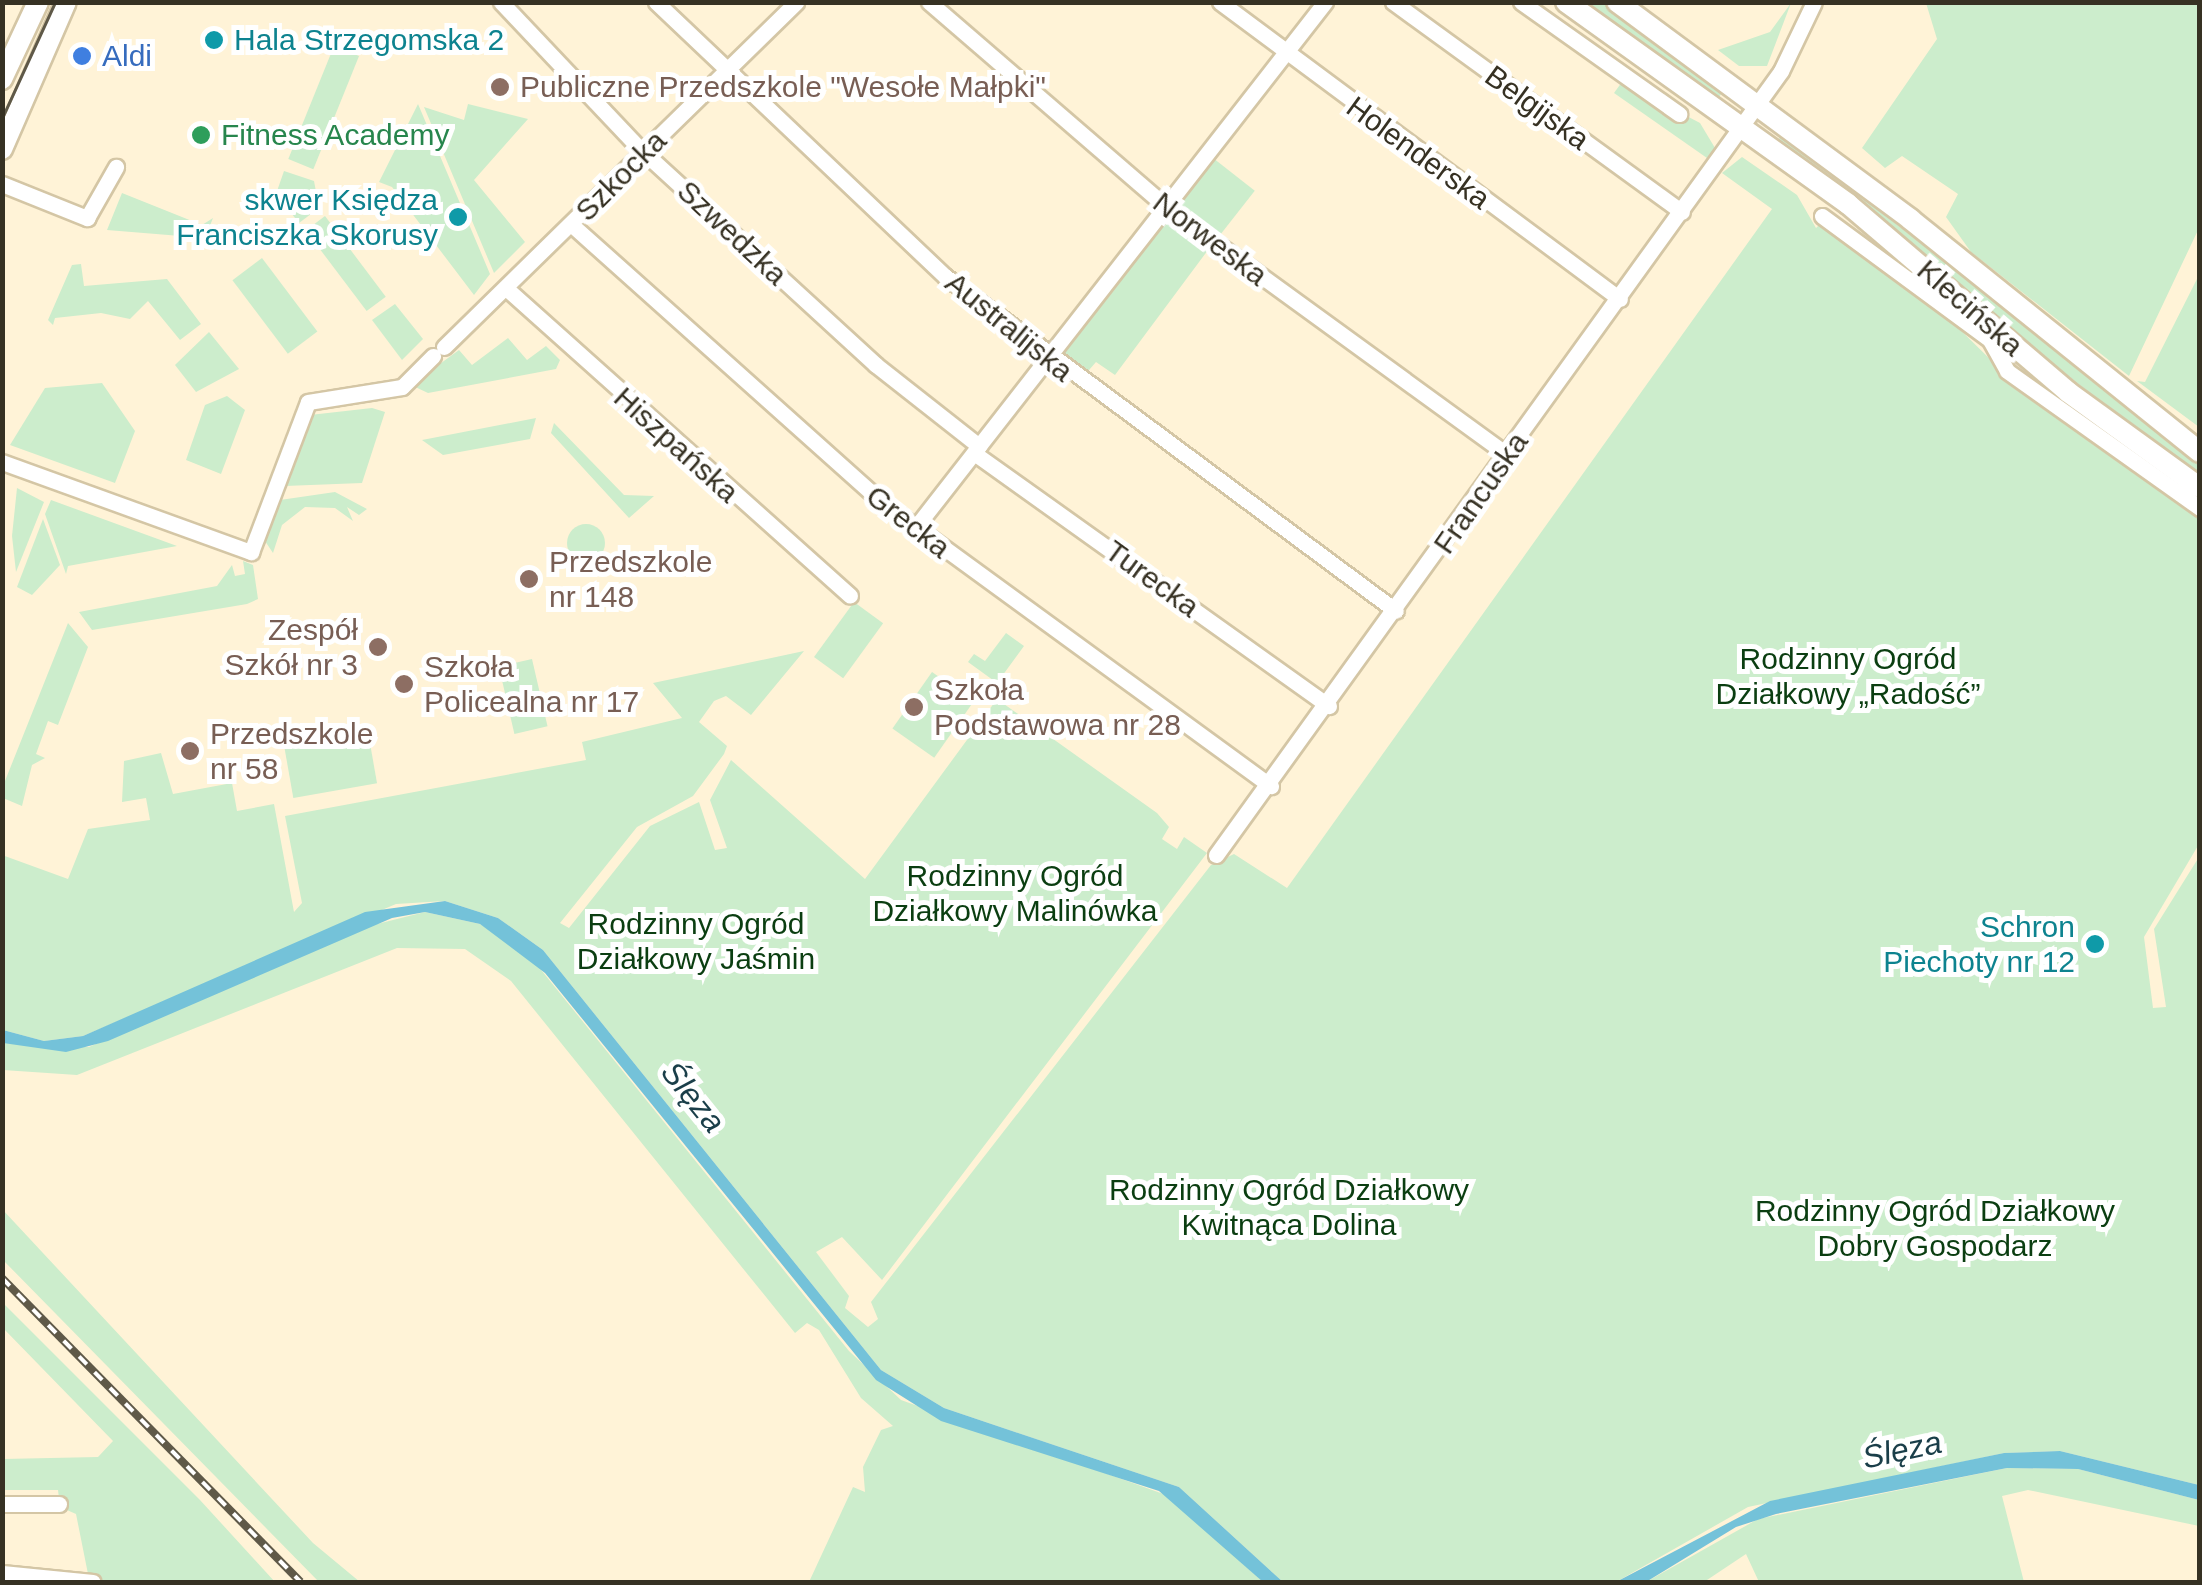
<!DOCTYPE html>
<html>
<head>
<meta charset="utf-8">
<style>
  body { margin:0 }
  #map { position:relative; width:2202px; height:1585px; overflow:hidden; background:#fff3d7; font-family:Helvetica,sans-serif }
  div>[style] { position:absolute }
  .green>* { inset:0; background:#ccedcc; transform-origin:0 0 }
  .round { border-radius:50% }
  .water>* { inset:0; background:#74c2d9 }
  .roads { filter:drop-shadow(2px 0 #d4c6a5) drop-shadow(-2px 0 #d4c6a5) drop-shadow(0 2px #d4c6a5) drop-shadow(0 -2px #d4c6a5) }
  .minor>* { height:15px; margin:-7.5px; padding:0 7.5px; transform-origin:7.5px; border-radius:7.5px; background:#fff }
  .major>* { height:20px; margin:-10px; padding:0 10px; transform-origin:10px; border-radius:10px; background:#fff }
  .tram>* { height:2.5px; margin:-1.25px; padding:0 1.25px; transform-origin:1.25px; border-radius:1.25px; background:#5f5948 }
  .rail>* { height:8px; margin-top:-4px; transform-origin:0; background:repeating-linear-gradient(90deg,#fff 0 11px,#5f5948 0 22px); box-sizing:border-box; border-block:2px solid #5f5948 }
  .dots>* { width:28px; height:28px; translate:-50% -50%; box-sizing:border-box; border:5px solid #fff; border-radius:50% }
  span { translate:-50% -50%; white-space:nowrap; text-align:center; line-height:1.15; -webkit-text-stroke:10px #fff; paint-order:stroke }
  .culture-label { font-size:30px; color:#0d838f }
  .left { translate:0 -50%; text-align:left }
  .right { translate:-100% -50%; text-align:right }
  .shop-label { font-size:30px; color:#366cbe }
  .education-label { font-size:30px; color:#785e54 }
  .street-label { font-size:30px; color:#363123 }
  .leisure-label { font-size:30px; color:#27864d }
  .park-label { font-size:30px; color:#0b3e11 }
  .water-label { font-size:32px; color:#1a3e49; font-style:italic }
  .frame { position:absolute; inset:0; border:5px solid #363123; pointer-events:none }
</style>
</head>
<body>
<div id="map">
  <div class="green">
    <i style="clip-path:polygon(1585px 3px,1605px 3px,1725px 89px,1719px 97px)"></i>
    <i style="clip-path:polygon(1791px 3px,1767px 66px,1739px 66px,1718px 50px,1770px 32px)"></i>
    <i style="clip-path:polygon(1926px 3px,2199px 3px,2199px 228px,2129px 376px,1971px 252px,1946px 217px,1958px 194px,1902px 156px,1885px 168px,1862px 148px,1937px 39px)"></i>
    <i style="left:334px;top:46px;width:27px;height:122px;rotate:22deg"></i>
    <i style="clip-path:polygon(1622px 82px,1700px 123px,1715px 148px,1707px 158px,1614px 93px)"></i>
    <i style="clip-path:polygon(418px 104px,490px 274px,474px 295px,392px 187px,379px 182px)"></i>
    <i style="clip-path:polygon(468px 104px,528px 119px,474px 180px,525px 242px,494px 273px,424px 107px,464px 120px)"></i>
    <i style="clip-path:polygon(1782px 135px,2199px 460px,2199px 480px,1776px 143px)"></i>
    <i style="clip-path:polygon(1742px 157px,1797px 195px,1816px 228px,1822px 222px,1928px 298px,1999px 368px,2199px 513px,2199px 844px,2144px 937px,2153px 1008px,2166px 1007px,2154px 929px,2199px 857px,2199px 1485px,2060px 1451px,2004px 1453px,1748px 1507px,1616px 1582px,1283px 1582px,1179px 1487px,944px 1408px,881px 1370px,543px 950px,498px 918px,445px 901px,396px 904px,83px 1036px,44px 1041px,3px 1030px,2px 855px,68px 879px,88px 829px,150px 820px,146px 798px,122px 802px,124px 761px,161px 753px,173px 794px,232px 783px,237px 811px,274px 804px,294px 912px,302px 903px,285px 816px,586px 760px,582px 742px,682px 718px,653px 683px,804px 651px,751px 715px,726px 696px,714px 701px,699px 722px,727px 746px,724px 754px,693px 796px,637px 827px,560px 923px,569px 928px,650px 826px,699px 802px,715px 850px,727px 848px,710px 800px,731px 760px,865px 879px,997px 699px,1157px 813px,1169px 827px,1162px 839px,1177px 849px,1184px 837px,1207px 853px,882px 1280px,842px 1237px,816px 1252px,849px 1296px,845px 1308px,868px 1327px,878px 1319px,871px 1302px,1211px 865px,1234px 854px,1287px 888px,1772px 209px,1722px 173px)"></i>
    <i style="left:1213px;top:158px;width:53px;height:58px;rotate:38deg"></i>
    <i style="clip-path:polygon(284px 171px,314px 181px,319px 208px,299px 223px,276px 194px)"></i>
    <i style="clip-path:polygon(122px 193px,202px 225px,213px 218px,205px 238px,107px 230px)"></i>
    <i style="left:325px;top:216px;width:101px;height:24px;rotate:53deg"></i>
    <i style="clip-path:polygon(1169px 219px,1208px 250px,1115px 375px,1096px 362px,1083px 377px,1057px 357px)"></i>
    <i style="left:262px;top:258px;width:92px;height:37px;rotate:53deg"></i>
    <i style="clip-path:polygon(81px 264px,84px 286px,167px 279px,201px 324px,180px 340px,148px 301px,130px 319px,101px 313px,55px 318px,53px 325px,48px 320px,72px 265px)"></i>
    <i style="clip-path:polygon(2199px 275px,2200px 427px,2199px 427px,2137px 381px,2145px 382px)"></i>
    <i style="clip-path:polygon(395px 304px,423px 339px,402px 360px,372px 320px)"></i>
    <i style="clip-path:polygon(209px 332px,239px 369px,196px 392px,175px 365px)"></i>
    <i style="clip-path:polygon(508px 338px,527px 360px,546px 346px,560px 360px,556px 369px,428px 393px,411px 385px,459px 350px,472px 365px)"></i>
    <i style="clip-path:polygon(102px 383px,135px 431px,115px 483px,10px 445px,45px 388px)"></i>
    <i style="clip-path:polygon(227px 396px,245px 410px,221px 474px,186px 460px,205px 405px)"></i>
    <i style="clip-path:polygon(372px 408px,385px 412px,362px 483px,285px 486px,310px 415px)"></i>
    <i style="clip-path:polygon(536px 418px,530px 439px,443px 455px,422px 440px)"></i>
    <i style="clip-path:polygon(554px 423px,624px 495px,654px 496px,629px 518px,551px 433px)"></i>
    <i style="clip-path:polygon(17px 488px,44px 502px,16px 572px,12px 536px)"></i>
    <i style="clip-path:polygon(335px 492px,367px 509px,359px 515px,347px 507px,353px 521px,335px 508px,305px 507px,282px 525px,273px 553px,263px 538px,280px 500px)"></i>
    <i style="clip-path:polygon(51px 500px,177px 546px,68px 566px,66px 574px,45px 514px)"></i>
    <i style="clip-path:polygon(43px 519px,60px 565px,32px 595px,17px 587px)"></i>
    <i class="round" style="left:567px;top:524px;width:38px;height:38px"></i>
    <i style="clip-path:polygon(243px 561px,253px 565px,258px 599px,247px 604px,92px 630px,79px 612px,217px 586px,232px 565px,235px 576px,245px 574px)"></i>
    <i style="left:854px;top:602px;width:36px;height:68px;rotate:36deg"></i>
    <i style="clip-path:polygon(68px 623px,88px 647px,58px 725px,48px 721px,36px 754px,45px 758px,32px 765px,22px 806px,3px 798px,3px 786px)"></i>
    <i style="clip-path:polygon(1006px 633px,1024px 646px,997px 683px,968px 662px,974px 654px,985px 661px)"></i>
    <i style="left:532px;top:659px;width:69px;height:34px;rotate:77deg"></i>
    <i style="left:932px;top:672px;width:51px;height:69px;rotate:35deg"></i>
    <i style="left:368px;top:732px;width:52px;height:85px;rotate:80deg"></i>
    <i style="clip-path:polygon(425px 912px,480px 924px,525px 950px,849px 1351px,901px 1400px,1169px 1496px,1263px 1582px,809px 1582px,853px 1487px,865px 1492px,863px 1467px,881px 1430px,893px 1426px,861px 1398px,819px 1330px,807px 1323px,795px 1333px,511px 981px,465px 949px,397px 948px,77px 1075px,3px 1070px,3px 1043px,89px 1047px,357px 929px)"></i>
    <i style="clip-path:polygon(2px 1209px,313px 1543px,360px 1582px,319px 1582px,3px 1260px)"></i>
    <i style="clip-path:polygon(2px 1302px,200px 1500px,275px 1582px,104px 1582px,88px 1574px,76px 1514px,60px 1507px,58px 1490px,3px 1490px,3px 1459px,98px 1457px,113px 1441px,3px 1328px)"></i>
    <i style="clip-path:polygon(2007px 1468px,2078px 1469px,2199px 1500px,2199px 1526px,2028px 1490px,2002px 1496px,2024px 1582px,1759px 1582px,1746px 1554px,1704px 1582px,1646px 1582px,1758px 1519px)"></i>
  </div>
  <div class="water">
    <i style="clip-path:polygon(445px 901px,498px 918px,543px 950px,881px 1370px,944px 1408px,1179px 1487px,1283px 1582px,1263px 1582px,1159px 1491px,941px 1421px,876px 1380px,545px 973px,480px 924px,425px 912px,392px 918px,108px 1041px,66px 1052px,3px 1043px,3px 1030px,44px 1041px,83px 1036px,365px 912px)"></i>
    <i style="clip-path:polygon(2060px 1451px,2199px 1485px,2199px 1500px,2078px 1469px,2007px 1468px,1776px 1514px,1736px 1527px,1646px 1582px,1616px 1582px,1770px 1501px,2004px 1453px)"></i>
  </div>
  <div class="roads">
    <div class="minor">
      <i style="left:501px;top:2px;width:198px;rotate:46.6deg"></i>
      <i style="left:637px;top:146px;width:324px;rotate:42.5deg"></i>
      <i style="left:876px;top:365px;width:131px;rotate:38.2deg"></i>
      <i style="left:656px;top:2px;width:400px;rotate:43.5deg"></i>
      <i style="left:946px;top:277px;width:560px;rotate:36.58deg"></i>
      <i style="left:929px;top:2px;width:312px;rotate:40.8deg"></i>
      <i style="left:1165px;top:206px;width:424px;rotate:36deg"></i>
      <i style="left:1220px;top:2px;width:498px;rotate:36.6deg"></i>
      <i style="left:1393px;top:2px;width:357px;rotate:36deg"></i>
      <i style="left:1521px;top:2px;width:194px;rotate:35.3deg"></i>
      <i style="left:2px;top:184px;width:92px;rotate:21.8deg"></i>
      <i style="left:87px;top:218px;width:59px;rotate:-60.4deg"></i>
      <i style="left:1822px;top:216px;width:209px;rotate:36.4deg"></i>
      <i style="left:1990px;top:340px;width:35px;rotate:61deg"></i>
      <i style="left:2007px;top:371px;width:237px;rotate:35.4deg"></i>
      <i style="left:572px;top:225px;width:419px;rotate:41.8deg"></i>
      <i style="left:884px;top:504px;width:479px;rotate:36.1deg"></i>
      <i style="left:507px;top:289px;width:460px;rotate:41.8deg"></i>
      <i style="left:444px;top:347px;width:493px;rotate:-44.4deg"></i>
      <i style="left:974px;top:453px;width:436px;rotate:35.5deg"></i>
      <i style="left:2px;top:462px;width:265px;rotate:19.9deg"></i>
      <i style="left:251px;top:552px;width:160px;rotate:-69.2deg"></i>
      <i style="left:308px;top:402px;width:95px;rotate:-9.1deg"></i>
      <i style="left:402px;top:387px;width:44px;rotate:-45deg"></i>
      <i style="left:915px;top:528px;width:667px;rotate:-52.06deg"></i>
      <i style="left:1216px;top:855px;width:966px;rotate:-54.22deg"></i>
      <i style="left:1781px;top:71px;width:76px;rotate:-64.4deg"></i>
      <i style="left:2px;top:1504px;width:57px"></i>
      <i style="left:2px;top:1573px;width:91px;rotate:5.6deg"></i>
    </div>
    <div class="major">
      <i style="left:1566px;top:2px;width:347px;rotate:35.6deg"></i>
      <i style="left:1848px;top:204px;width:289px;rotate:40.5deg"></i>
      <i style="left:2068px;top:392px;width:163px;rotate:36deg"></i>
      <i style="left:1617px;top:2px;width:365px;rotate:36.5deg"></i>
      <i style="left:1910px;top:219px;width:372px;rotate:38.8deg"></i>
      <i style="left:2px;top:79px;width:85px;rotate:-64.9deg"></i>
      <i style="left:2px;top:149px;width:160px;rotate:-66.5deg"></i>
    </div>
  </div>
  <div class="tram">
    <i style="left:2px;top:118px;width:128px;rotate:-65.4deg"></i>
  </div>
  <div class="rail">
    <i style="left:2px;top:1278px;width:426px;rotate:45.5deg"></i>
  </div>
  <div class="dots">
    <i style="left:214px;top:40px;background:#0f9aa8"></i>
    <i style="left:82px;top:56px;background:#3f7fe0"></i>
    <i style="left:500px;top:87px;background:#8d6e63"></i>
    <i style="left:201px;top:135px;background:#2e9e5b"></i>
    <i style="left:458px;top:217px;background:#0f9aa8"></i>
    <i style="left:529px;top:579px;background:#8d6e63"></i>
    <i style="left:378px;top:647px;background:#8d6e63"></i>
    <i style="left:404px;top:684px;background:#8d6e63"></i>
    <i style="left:914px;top:707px;background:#8d6e63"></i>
    <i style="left:190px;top:751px;background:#8d6e63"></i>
    <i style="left:2095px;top:944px;background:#0f9aa8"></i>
  </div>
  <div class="culture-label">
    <span class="left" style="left:234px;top:40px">Hala Strzegomska 2</span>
    <span class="right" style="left:438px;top:217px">skwer Księdza<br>Franciszka Skorusy</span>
    <span class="right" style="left:2075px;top:944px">Schron<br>Piechoty nr 12</span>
  </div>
  <div class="shop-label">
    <span class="left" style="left:102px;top:56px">Aldi</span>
  </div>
  <div class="education-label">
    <span class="left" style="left:520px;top:87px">Publiczne Przedszkole "Wesołe Małpki"</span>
    <span class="left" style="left:549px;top:579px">Przedszkole<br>nr 148</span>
    <span class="right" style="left:358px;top:647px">Zespół<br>Szkół nr 3</span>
    <span class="left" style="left:424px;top:684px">Szkoła<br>Policealna nr 17</span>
    <span class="left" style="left:934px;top:707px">Szkoła<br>Podstawowa nr 28</span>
    <span class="left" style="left:210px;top:751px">Przedszkole<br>nr 58</span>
  </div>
  <div class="street-label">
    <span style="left:1537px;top:108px;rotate:36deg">Belgijska</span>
    <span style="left:1418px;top:153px;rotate:36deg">Holenderska</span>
    <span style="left:621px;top:176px;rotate:-45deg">Szkocka</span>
    <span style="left:732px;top:233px;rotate:43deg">Szwedzka</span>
    <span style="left:1210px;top:239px;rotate:37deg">Norweska</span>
    <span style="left:1970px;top:308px;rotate:41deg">Klecińska</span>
    <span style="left:1009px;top:327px;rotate:39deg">Australijska</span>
    <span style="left:676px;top:445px;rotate:42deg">Hiszpańska</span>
    <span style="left:1481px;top:493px;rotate:-55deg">Francuska</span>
    <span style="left:908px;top:522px;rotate:38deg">Grecka</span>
    <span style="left:1152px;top:579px;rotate:36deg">Turecka</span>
  </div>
  <div class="leisure-label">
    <span class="left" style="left:221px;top:135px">Fitness Academy</span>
  </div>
  <div class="park-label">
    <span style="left:1848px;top:676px">Rodzinny Ogród<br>Działkowy „Radość”</span>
    <span style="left:1015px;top:893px">Rodzinny Ogród<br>Działkowy Malinówka</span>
    <span style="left:696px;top:941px">Rodzinny Ogród<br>Działkowy Jaśmin</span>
    <span style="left:1289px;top:1207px">Rodzinny Ogród Działkowy<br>Kwitnąca Dolina</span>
    <span style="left:1935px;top:1228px">Rodzinny Ogród Działkowy<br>Dobry Gospodarz</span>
  </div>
  <div class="water-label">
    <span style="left:693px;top:1097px;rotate:51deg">Ślęza</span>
    <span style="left:1902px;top:1450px;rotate:-12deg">Ślęza</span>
  </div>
  <div class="frame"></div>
</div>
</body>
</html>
